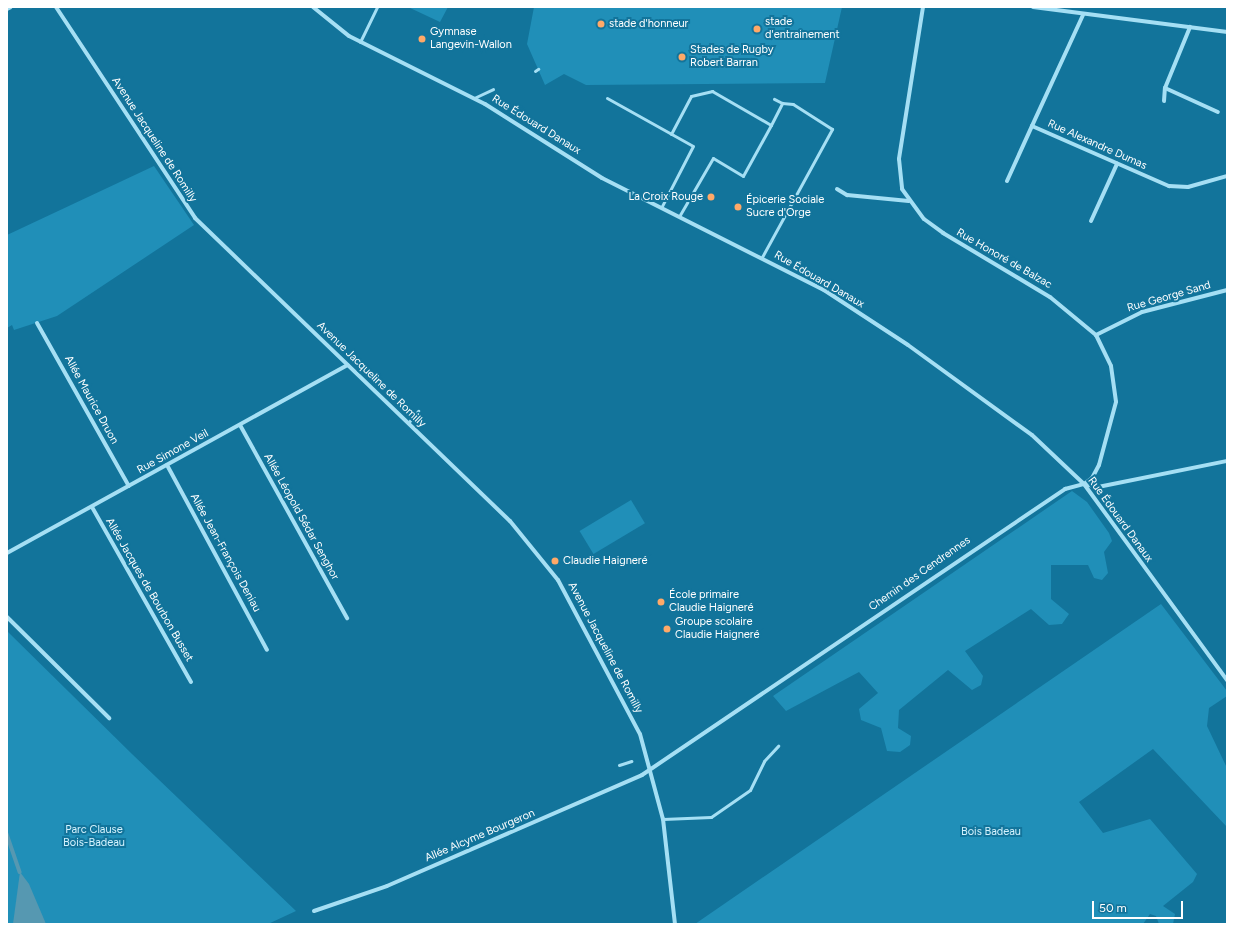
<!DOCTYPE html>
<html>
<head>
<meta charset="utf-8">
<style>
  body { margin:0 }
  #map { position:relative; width:1234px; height:931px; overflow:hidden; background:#12749b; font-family:Figtree,sans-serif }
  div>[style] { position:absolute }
  .green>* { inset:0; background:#208fb8; transform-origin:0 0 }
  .water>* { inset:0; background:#5698b1 }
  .stream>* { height:3.5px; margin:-1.75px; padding:0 1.75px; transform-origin:1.75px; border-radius:1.75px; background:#5698b1 }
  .lane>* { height:3px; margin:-1.5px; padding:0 1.5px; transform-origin:1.5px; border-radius:1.5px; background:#a5dff4 }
  .street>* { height:4px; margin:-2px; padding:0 2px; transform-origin:2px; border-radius:2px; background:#a5dff4 }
  .dots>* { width:11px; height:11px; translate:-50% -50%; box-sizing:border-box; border:2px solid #12749b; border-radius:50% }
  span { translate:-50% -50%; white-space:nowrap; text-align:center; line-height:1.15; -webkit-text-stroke:4px #12749b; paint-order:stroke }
  .poi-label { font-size:11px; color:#fff }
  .left { translate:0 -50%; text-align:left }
  .right { translate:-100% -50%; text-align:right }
  .street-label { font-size:11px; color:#fff }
  .park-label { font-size:11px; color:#d5f3fe }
  .frame { position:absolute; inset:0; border:8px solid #fff; pointer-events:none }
  .scale { position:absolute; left:1092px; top:901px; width:91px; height:18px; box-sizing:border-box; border:2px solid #fff; border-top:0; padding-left:5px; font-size:12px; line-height:14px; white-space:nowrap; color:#fff; -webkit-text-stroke:3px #12749b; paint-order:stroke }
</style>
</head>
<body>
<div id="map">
  <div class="green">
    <i style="clip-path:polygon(408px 7px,448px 7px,440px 22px)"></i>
    <i style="clip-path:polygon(534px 7px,842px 7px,825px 83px,586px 85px,564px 74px,545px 85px,527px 44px)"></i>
    <i style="clip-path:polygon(154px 166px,194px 225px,57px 316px,14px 330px,12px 325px,7px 328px,7px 235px)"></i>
    <i style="clip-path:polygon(1072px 491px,1087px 502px,1109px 533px,1112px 541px,1104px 552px,1108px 573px,1102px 580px,1094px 578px,1088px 565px,1051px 565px,1051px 599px,1069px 614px,1062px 624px,1049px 625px,1031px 609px,965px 651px,983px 676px,981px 685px,972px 690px,948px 670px,899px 710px,898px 728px,911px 736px,910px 745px,900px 752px,887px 751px,881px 728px,861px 720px,859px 709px,878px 693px,859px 672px,786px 711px,773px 696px)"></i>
    <i style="left:631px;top:500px;width:27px;height:60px;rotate:59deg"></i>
    <i style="clip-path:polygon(1161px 604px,1227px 691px,1227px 696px,1209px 708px,1207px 726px,1227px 768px,1227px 827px,1153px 749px,1079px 802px,1103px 833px,1150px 819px,1197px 874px,1193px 882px,1163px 906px,1175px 914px,1173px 924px,1159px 924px,1156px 916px,1150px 914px,1143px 924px,695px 924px)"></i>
    <i style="clip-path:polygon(7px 631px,132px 754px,296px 911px,268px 924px,7px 924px)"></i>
  </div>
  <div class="water">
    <i style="clip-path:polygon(20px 872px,29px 884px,46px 924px,13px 924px)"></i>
  </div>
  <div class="stream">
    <i style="left:7px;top:834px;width:40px;rotate:71.1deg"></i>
  </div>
  <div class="lane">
    <i style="left:360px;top:42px;width:39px;rotate:-64deg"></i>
    <i style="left:535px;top:71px;width:4px;rotate:-34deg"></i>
    <i style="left:474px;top:98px;width:21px;rotate:-25deg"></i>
    <i style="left:607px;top:98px;width:98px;rotate:29.2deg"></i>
    <i style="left:693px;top:146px;width:68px;rotate:117.3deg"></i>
    <i style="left:771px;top:125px;width:25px;rotate:-63deg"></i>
    <i style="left:782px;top:103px;width:9px;rotate:-153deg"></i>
    <i style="left:671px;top:134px;width:43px;rotate:-62.2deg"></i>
    <i style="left:691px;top:96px;width:22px;rotate:-13deg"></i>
    <i style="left:712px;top:91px;width:68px;rotate:30deg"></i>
    <i style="left:771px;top:125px;width:58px;rotate:118.8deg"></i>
    <i style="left:743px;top:176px;width:35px;rotate:-149deg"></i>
    <i style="left:713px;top:158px;width:66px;rotate:120.1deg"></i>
    <i style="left:762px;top:257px;width:146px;rotate:-61.3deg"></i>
    <i style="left:832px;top:129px;width:46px;rotate:-147.3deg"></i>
    <i style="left:793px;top:104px;width:11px;rotate:-175deg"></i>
    <i style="left:408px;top:423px;width:16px;rotate:-50deg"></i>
    <i style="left:619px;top:765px;width:13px;rotate:-18deg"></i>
    <i style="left:663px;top:819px;width:48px;rotate:-2.4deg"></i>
    <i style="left:711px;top:817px;width:47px;rotate:-34.7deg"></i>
    <i style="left:750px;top:790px;width:32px;rotate:-64deg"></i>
    <i style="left:764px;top:761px;width:21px;rotate:-47deg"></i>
  </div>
  <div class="street">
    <i style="left:56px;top:7px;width:253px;rotate:56.6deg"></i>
    <i style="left:195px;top:218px;width:437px;rotate:43.9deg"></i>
    <i style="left:510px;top:521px;width:76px;rotate:50.9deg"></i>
    <i style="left:558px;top:580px;width:174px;rotate:62deg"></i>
    <i style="left:640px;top:734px;width:88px;rotate:74.9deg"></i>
    <i style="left:663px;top:819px;width:106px;rotate:83.5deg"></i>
    <i style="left:313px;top:7px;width:46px;rotate:38.9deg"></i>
    <i style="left:349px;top:36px;width:152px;rotate:26.6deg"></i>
    <i style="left:485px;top:104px;width:138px;rotate:32.3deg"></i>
    <i style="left:602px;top:178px;width:249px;rotate:26.8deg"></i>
    <i style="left:824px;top:290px;width:100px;rotate:33.2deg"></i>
    <i style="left:908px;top:345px;width:153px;rotate:36deg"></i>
    <i style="left:1032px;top:435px;width:71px;rotate:43.3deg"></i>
    <i style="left:1084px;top:484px;width:243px;rotate:53.9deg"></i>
    <i style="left:923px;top:7px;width:154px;rotate:99deg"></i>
    <i style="left:899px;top:159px;width:30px;rotate:84deg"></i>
    <i style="left:902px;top:189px;width:37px;rotate:54deg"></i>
    <i style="left:924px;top:219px;width:24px;rotate:36deg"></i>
    <i style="left:943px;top:233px;width:125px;rotate:30.9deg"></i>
    <i style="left:1050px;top:297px;width:60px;rotate:39.6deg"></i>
    <i style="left:1096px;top:335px;width:34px;rotate:64deg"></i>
    <i style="left:1111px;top:366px;width:36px;rotate:82deg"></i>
    <i style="left:1116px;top:402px;width:65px;rotate:105.1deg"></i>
    <i style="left:1099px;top:465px;width:15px;rotate:118deg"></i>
    <i style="left:1092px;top:478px;width:10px;rotate:143deg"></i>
    <i style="left:1033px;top:7px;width:196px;rotate:7.3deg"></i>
    <i style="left:7px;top:9px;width:4px;rotate:-27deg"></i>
    <i style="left:1083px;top:15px;width:122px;rotate:114.7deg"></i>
    <i style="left:1032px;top:126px;width:150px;rotate:23.7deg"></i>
    <i style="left:1169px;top:186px;width:19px;rotate:3deg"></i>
    <i style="left:1188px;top:187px;width:41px;rotate:-15.8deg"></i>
    <i style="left:1165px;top:88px;width:58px;rotate:24.4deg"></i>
    <i style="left:1164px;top:101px;width:13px;rotate:-86deg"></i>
    <i style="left:1165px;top:88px;width:66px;rotate:-67.7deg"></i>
    <i style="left:1007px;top:181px;width:60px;rotate:-65.6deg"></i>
    <i style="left:837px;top:189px;width:12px;rotate:31deg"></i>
    <i style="left:847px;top:195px;width:62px;rotate:5.5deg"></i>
    <i style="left:1091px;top:221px;width:63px;rotate:-65.5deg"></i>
    <i style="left:37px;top:323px;width:187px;rotate:60.6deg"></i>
    <i style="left:1096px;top:335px;width:51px;rotate:-26.6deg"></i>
    <i style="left:1142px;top:312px;width:88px;rotate:-14.5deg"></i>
    <i style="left:240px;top:425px;width:221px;rotate:61deg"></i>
    <i style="left:167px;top:465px;width:210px;rotate:61.6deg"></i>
    <i style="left:92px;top:507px;width:201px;rotate:60.5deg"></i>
    <i style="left:7px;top:553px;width:389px;rotate:-28.9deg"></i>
    <i style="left:7px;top:617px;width:144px;rotate:44.7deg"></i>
    <i style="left:314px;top:911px;width:77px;rotate:-18.9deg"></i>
    <i style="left:387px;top:886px;width:278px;rotate:-23.5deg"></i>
    <i style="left:642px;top:775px;width:511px;rotate:-34.06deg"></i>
    <i style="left:1065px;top:489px;width:20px;rotate:-15deg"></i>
    <i style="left:1084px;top:484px;width:14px;rotate:12deg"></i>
    <i style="left:1098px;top:487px;width:132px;rotate:-11.4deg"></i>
  </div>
  <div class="dots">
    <i style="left:601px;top:24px;background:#ffa968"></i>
    <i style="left:757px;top:29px;background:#ffa968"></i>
    <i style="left:422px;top:39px;background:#ffa968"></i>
    <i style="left:682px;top:57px;background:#ffa968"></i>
    <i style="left:711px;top:197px;background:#ffa968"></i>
    <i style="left:738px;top:207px;background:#ffa968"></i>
    <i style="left:555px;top:561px;background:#ffa968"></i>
    <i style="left:661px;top:602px;background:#ffa968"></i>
    <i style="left:667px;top:629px;background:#ffa968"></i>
  </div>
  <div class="poi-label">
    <span class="left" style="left:765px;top:29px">stade<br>d'entrainement</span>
    <span class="left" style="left:609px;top:24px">stade d'honneur</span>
    <span class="left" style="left:430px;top:39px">Gymnase<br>Langevin-Wallon</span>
    <span class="left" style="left:690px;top:57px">Stades de Rugby<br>Robert Barran</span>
    <span class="right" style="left:703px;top:197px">La Croix Rouge</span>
    <span class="left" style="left:746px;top:207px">Épicerie Sociale<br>Sucre d'Orge</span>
    <span class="left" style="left:563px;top:561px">Claudie Haigneré</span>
    <span class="left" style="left:669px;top:602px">École primaire<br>Claudie Haigneré</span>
    <span class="left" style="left:675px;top:629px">Groupe scolaire<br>Claudie Haigneré</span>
  </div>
  <div class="street-label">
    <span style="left:536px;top:125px;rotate:32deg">Rue Édouard Danaux</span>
    <span style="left:154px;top:140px;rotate:57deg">Avenue Jacqueline de Romilly</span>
    <span style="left:1097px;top:145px;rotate:24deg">Rue Alexandre Dumas</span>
    <span style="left:1004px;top:259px;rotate:30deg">Rue Honoré de Balzac</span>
    <span style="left:819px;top:280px;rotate:30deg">Rue Édouard Danaux</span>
    <span style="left:1169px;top:297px;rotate:-16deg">Rue George Sand</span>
    <span style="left:371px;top:375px;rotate:44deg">Avenue Jacqueline de Romilly</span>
    <span style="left:91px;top:400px;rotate:61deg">Allée Maurice Druon</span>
    <span style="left:173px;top:452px;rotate:-29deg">Rue Simone Veil</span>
    <span style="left:301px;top:517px;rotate:61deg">Allée Léopold Sédar Senghor</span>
    <span style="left:1120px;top:520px;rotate:54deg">Rue Édouard Danaux</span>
    <span style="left:225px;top:553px;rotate:61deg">Allée Jean-François Deniau</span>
    <span style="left:920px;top:574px;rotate:-35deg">Chemin des Cendrennes</span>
    <span style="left:149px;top:590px;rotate:60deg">Allée Jacques de Bourbon Busset</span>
    <span style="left:605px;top:648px;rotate:62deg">Avenue Jacqueline de Romilly</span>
    <span style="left:480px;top:836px;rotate:-23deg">Allée Alcyme Bourgeron</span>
  </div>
  <div class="park-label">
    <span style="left:94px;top:837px">Parc Clause<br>Bois-Badeau</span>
    <span style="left:991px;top:832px">Bois Badeau</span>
  </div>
  <div class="frame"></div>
  <div class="scale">50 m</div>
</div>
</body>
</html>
